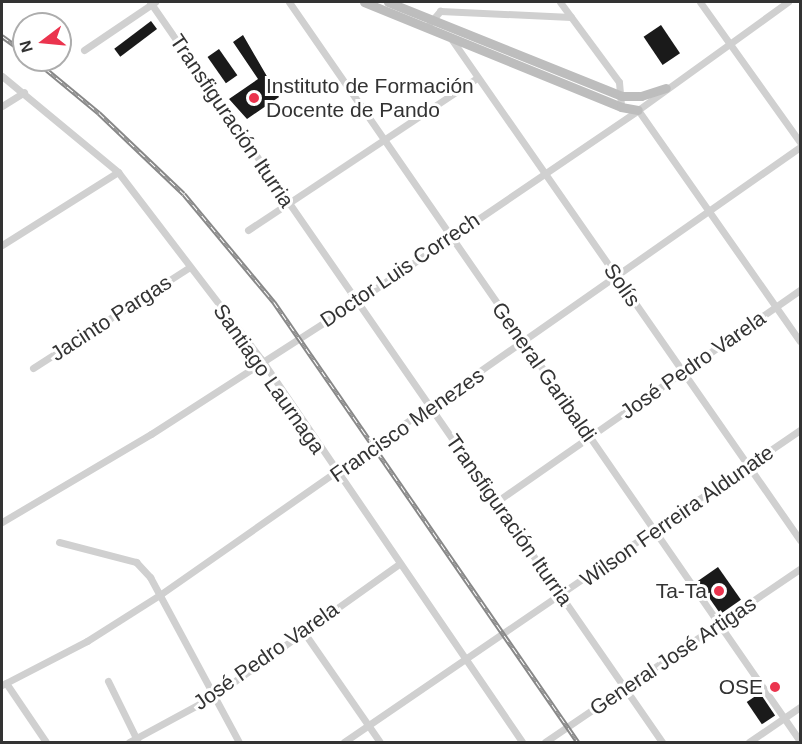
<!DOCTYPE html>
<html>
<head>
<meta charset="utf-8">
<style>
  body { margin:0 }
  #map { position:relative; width:802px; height:744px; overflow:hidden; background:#fff; font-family:Arial,sans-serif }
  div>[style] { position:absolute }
  .building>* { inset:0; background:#1a1a1a; transform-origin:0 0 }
  .street>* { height:7px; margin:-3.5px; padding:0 3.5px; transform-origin:3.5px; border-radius:3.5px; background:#d0d0d0 }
  .secondary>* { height:9px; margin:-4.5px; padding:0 4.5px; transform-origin:4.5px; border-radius:4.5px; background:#bdbdbd }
  .rail>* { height:4.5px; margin-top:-2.25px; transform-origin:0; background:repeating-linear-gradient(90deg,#fff 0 7px,#888 0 14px); box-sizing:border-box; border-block:2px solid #888 }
  .dots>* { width:16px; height:16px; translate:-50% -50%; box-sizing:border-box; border:3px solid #fff; border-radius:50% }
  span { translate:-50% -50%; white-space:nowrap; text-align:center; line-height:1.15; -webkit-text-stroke:6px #fff; paint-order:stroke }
  .poi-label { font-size:21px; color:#333 }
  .left { translate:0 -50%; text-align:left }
  .right { translate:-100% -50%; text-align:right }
  .street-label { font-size:21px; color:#333 }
  .frame { position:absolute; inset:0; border:3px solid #333; pointer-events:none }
  .north { position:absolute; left:12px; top:12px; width:60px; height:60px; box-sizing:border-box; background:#fff; border:2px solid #adadad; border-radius:50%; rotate:254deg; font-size:16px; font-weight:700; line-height:24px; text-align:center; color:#333 }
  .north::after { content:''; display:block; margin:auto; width:21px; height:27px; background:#eb344e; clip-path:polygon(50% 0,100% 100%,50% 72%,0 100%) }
</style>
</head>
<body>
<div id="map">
  <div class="building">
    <i style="left:151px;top:21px;width:10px;height:46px;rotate:53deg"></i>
    <i style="left:661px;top:25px;width:34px;height:21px;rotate:56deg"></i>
    <i style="clip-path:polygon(243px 35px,279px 97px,247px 119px,229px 99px,258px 79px,233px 42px)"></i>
    <i style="left:219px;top:49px;width:32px;height:14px;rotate:55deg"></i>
    <i style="left:718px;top:567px;width:40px;height:25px;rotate:55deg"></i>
    <i style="left:760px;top:693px;width:27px;height:16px;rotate:56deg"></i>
  </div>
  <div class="street">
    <i style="left:150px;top:2px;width:900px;rotate:55.32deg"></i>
    <i style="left:289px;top:2px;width:898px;rotate:55.34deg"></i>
    <i style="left:560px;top:2px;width:99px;rotate:53.6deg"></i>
    <i style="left:619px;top:82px;width:25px;rotate:85deg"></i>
    <i style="left:700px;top:2px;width:172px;rotate:54.5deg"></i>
    <i style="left:430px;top:23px;width:16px;rotate:-50deg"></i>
    <i style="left:440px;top:11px;width:131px;rotate:2.6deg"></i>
    <i style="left:450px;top:37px;width:613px;rotate:55.17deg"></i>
    <i style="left:84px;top:50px;width:86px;rotate:-34.1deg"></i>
    <i style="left:2px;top:76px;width:151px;rotate:39.6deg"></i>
    <i style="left:118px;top:172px;width:235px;rotate:52.6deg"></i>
    <i style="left:261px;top:359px;width:463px;rotate:55.7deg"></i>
    <i style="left:2px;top:106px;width:26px;rotate:-32deg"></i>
    <i style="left:638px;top:110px;width:282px;rotate:55deg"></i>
    <i style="left:248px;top:230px;width:275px;rotate:-33.6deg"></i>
    <i style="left:2px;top:245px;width:137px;rotate:-32.2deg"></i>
    <i style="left:33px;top:368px;width:184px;rotate:-32.8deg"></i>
    <i style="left:496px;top:502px;width:371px;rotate:-34.9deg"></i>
    <i style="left:2px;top:522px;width:173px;rotate:-30.6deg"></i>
    <i style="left:151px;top:434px;width:244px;rotate:-32.8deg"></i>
    <i style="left:356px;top:302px;width:341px;rotate:-34.2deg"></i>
    <i style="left:638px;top:110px;width:185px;rotate:-35.8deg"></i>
    <i style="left:59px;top:542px;width:80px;rotate:14.6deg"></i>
    <i style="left:136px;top:562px;width:21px;rotate:47deg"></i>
    <i style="left:150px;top:577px;width:187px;rotate:61.7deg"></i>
    <i style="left:303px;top:631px;width:135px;rotate:55.3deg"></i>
    <i style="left:108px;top:681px;width:66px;rotate:63.8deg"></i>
    <i style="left:6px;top:683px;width:71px;rotate:55.9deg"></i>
    <i style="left:2px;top:685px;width:96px;rotate:-27.4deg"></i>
    <i style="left:87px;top:641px;width:88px;rotate:-32.4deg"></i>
    <i style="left:161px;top:594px;width:780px;rotate:-34.97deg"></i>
    <i style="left:129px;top:742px;width:97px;rotate:-28.4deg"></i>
    <i style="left:214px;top:696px;width:227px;rotate:-35.5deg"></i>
    <i style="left:344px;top:742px;width:553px;rotate:-34.38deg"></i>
    <i style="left:545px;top:742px;width:308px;rotate:-34.2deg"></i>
    <i style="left:749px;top:742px;width:62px;rotate:-34.5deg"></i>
  </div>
  <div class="secondary">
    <i style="left:364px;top:2px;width:278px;rotate:22.2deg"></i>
    <i style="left:621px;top:107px;width:17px;rotate:10deg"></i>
    <i style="left:388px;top:2px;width:252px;rotate:21.9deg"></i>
    <i style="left:622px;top:96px;width:19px"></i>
    <i style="left:641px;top:96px;width:26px;rotate:-18deg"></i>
  </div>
  <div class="rail">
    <i style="left:2px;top:36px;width:27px;rotate:36deg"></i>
    <i style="left:35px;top:60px;width:83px;rotate:39.6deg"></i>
    <i style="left:99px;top:113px;width:117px;rotate:43.6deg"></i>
    <i style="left:184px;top:194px;width:141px;rotate:50.2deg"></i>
    <i style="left:274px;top:302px;width:535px;rotate:55.36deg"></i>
  </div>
  <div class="dots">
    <i style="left:254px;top:98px;background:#eb344e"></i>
    <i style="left:719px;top:591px;background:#eb344e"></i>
    <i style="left:775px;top:687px;background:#eb344e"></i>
  </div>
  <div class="poi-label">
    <span class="left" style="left:266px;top:98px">Instituto de Formación<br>Docente de Pando</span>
    <span class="right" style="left:707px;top:591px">Ta-Ta</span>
    <span class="right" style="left:763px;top:687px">OSE</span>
  </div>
  <div class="street-label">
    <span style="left:232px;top:121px;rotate:56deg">Transfiguración Iturria</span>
    <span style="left:400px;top:270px;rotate:-34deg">Doctor Luis Correch</span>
    <span style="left:622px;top:285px;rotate:55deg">Solís</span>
    <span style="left:111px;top:318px;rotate:-33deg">Jacinto Pargas</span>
    <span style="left:693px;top:365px;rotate:-35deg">José Pedro Varela</span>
    <span style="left:544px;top:372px;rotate:55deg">General Garibaldi</span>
    <span style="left:269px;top:379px;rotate:55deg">Santiago Laurnaga</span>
    <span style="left:407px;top:425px;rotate:-35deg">Francisco Menezes</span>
    <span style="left:677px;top:516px;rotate:-35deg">Wilson Ferreira Aldunate</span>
    <span style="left:509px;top:520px;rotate:55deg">Transfiguración Iturria</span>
    <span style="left:266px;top:656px;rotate:-35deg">José Pedro Varela</span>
    <span style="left:673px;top:656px;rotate:-34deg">General José Artigas</span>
  </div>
  <div class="frame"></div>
  <div class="north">N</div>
</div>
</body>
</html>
